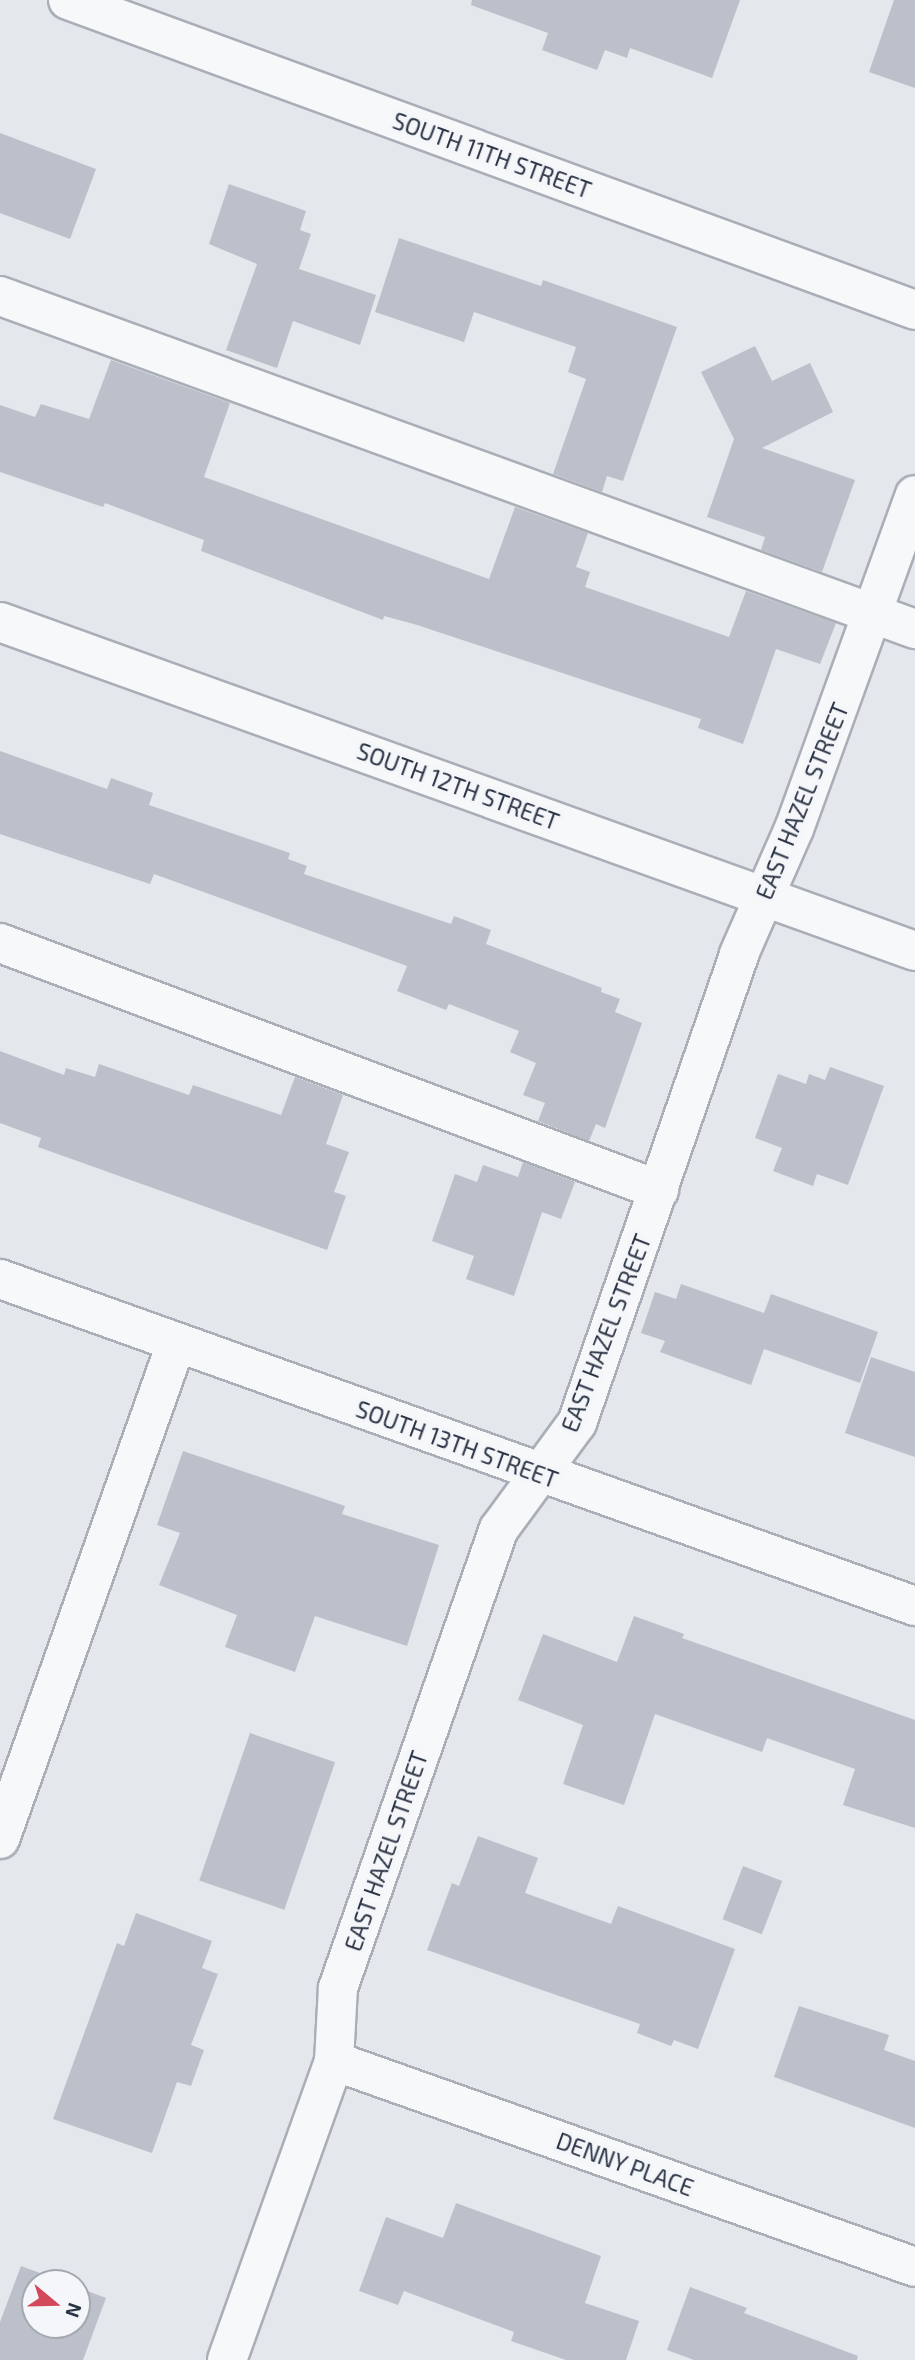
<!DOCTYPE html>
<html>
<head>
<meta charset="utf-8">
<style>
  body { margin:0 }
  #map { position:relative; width:915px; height:2360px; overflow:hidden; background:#e4e7ec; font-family:"Exo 2",sans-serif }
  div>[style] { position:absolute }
  .building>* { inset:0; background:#bbc0ca; transform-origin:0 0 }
  .roads { filter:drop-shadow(2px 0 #a9aeb7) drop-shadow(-2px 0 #a9aeb7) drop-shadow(0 2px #a9aeb7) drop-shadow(0 -2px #a9aeb7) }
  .minor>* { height:38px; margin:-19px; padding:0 19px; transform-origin:19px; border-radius:19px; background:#f7f8fa }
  span { translate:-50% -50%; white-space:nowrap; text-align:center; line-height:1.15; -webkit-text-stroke:7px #f4f6f9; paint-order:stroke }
  .street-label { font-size:23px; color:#2b3445 }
  .north { position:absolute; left:21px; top:2269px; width:70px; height:70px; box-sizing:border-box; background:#f4f6f9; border:2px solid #a4a8b1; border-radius:50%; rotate:109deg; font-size:19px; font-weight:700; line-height:28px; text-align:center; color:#2b3445 }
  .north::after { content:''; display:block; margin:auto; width:24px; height:32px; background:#d1495b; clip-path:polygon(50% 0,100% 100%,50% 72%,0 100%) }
</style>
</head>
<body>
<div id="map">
  <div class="building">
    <i style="clip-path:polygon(472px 0,740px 0,712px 78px,630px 48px,627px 58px,605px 50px,597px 70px,542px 50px,548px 33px,471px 5px)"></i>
    <i style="clip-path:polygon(894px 0,915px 0,915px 88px,869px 72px)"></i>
    <i style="clip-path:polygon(0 133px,96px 169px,70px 239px,0 213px)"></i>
    <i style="clip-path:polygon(229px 184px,306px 211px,300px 230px,311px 234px,299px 269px,376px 295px,360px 345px,293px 321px,277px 368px,226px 350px,257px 264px,209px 244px)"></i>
    <i style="clip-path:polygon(399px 238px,541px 286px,543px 280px,677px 327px,623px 481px,607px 476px,602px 492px,553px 474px,586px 379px,568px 372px,576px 347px,474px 312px,464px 342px,375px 312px)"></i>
    <i style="clip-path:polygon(755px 346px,772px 381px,810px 363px,833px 412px,762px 448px,855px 480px,822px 572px,761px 550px,765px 537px,707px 517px,734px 439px,701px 372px)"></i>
    <i style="clip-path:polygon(111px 360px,230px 403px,204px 477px,489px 579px,515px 507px,588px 533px,576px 567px,590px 572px,585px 587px,729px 637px,746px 591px,836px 623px,820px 664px,776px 649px,743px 744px,698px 728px,701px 719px,414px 624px,384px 616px,383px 620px,201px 551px,204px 540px,105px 503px,103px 507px,0 472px,0 405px,35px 417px,41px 404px,89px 419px)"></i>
    <i style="clip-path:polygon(0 751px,107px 789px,111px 778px,153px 793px,149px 805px,290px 853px,288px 859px,307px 866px,304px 874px,451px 924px,454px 916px,491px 930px,486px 944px,602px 988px,601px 992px,620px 999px,615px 1012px,642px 1023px,605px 1128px,596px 1124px,589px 1141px,538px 1121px,545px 1103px,523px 1095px,536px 1063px,510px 1052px,519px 1031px,449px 1004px,446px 1010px,397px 991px,407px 966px,154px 874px,150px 884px,0 834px)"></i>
    <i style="clip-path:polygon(0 1051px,64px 1075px,66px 1068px,95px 1077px,99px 1064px,189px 1095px,193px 1085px,281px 1115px,295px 1077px,343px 1095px,326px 1144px,349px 1152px,334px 1192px,346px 1196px,327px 1250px,38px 1147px,41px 1138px,0 1123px)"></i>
    <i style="clip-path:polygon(830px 1067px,884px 1086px,848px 1185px,817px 1174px,813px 1186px,773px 1171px,782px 1148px,755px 1138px,778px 1074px,806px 1084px,809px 1074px,825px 1080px)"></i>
    <i style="clip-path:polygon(523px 1162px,575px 1182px,561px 1219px,542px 1212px,514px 1296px,466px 1279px,474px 1256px,432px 1241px,455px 1174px,477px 1182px,483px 1165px,518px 1177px)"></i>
    <i style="clip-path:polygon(681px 1284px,764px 1313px,771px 1294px,878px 1332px,860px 1383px,764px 1349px,751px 1385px,660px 1352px,665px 1341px,641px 1333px,655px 1292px,676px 1299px)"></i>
    <i style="clip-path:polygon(871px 1357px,915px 1372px,915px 1457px,845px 1433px)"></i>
    <i style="clip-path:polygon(183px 1451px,345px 1506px,342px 1514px,439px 1545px,407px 1646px,315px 1616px,295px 1672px,225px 1647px,237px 1615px,159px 1585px,180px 1533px,157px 1525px)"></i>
    <i style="clip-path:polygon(634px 1616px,684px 1634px,682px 1638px,915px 1720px,915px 1828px,843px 1805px,855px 1769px,767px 1738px,762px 1752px,655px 1714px,624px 1805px,563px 1784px,583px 1725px,518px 1700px,543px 1634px,617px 1662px)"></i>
    <i style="left:250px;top:1733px;width:90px;height:156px;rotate:19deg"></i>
    <i style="clip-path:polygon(478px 1836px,538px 1858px,525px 1893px,611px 1924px,618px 1906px,735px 1949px,698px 2049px,674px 2040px,671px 2046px,637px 2033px,640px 2024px,427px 1950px,452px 1883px,459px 1886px)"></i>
    <i style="left:743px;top:1866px;width:42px;height:57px;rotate:21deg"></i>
    <i style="clip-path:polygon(136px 1913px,212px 1941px,202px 1968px,218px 1974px,191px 2045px,204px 2050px,191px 2086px,177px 2082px,152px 2153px,53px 2119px,117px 1943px,124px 1946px)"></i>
    <i style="clip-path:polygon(799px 2006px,889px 2035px,884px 2050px,915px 2061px,915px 2128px,774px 2077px)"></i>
    <i style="clip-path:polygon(456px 2203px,601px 2256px,585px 2303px,639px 2321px,626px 2360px,566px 2360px,511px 2341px,514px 2332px,404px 2291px,398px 2305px,359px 2291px,386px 2217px,443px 2238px)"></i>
    <i style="clip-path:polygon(21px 2266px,67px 2283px,35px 2283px,35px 2325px,77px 2325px,77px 2287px,106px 2298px,83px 2360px,0 2360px,0 2322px)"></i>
    <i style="clip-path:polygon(690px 2287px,747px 2308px,744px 2313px,858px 2356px,857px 2360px,694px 2360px,667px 2350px)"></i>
  </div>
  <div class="roads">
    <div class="minor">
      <i style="left:68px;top:0;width:902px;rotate:20.1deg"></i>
      <i style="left:0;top:296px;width:974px;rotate:20deg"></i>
      <i style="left:0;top:622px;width:972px;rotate:19.78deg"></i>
      <i style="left:0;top:943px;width:704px;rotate:20.55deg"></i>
      <i style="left:0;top:1279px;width:972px;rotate:19.67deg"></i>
      <i style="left:0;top:1839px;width:525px;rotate:-70.43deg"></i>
      <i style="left:334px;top:2061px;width:616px;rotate:19.52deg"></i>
      <i style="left:227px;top:2360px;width:318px;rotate:-70.3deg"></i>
      <i style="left:334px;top:2061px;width:73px;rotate:-86.9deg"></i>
      <i style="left:338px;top:1988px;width:486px;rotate:-70.7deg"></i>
      <i style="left:499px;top:1529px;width:132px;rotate:-53.7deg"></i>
      <i style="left:577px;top:1423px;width:496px;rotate:-70.9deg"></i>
      <i style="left:739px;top:954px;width:137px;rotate:-66.3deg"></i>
      <i style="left:794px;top:829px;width:355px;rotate:-70.1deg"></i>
    </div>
  </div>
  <div class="street-label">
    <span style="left:492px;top:155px;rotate:20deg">SOUTH 11TH STREET</span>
    <span style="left:458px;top:786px;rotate:20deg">SOUTH 12TH STREET</span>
    <span style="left:802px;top:801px;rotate:-68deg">EAST HAZEL STREET</span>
    <span style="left:606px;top:1333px;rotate:-69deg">EAST HAZEL STREET</span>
    <span style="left:457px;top:1444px;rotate:20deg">SOUTH 13TH STREET</span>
    <span style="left:386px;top:1851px;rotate:-71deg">EAST HAZEL STREET</span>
    <span style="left:625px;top:2164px;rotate:20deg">DENNY PLACE</span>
  </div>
  <div class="north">N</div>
</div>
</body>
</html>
